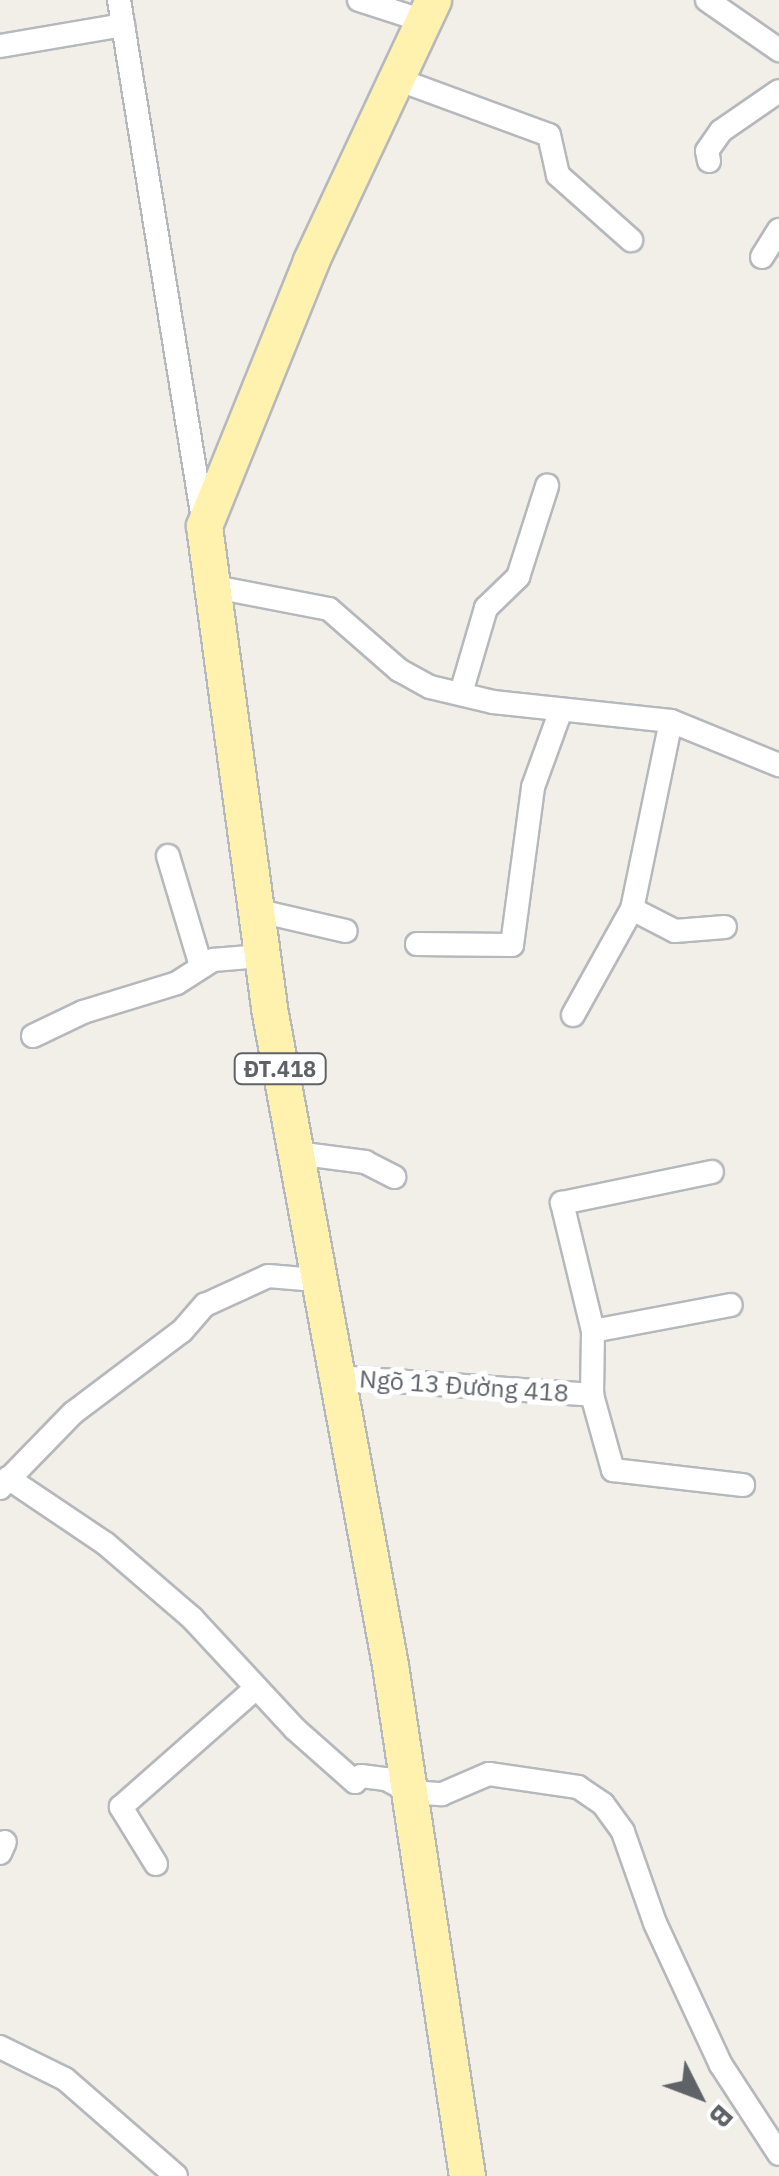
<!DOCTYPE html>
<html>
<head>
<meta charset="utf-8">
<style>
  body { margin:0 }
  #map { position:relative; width:779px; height:2176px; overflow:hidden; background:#f1efe8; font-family:"IBM Plex Sans",sans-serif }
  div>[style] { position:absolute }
  .roads { filter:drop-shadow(2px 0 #b5b8bc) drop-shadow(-2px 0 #b5b8bc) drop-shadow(0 2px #b5b8bc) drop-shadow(0 -2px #b5b8bc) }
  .street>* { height:22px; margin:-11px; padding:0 11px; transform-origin:11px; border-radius:11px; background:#fff }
  .primary>* { height:35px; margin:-17.5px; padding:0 17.5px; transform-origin:17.5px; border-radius:17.5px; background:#fff2af }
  span { translate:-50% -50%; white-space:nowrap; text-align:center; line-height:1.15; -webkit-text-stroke:10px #fff; paint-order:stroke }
  .shield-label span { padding:2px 8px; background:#fff; border:2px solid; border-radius:8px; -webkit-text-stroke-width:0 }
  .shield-label { font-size:22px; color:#5f6368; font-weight:700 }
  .street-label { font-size:25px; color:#5f6368 }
  .north { position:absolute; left:649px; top:2046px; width:100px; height:100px; -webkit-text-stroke:8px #fff; paint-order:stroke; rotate:132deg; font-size:28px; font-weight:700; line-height:40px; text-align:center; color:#5f6368 }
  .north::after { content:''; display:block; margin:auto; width:35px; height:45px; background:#5f6368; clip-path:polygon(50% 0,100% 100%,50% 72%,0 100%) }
</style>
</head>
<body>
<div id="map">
  <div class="roads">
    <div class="street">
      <i style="left:119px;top:0;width:527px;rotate:80.82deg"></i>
      <i style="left:359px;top:0;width:65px;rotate:17.9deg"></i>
      <i style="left:707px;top:0;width:88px;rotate:34.8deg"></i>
      <i style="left:0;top:46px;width:125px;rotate:-9.7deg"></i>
      <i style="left:394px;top:78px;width:165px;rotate:20.2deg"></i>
      <i style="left:549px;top:135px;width:41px;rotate:77.3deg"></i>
      <i style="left:558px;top:175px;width:98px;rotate:41.7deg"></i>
      <i style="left:709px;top:161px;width:10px;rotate:-101deg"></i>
      <i style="left:707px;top:151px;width:24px;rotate:-55deg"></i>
      <i style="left:721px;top:131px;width:70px;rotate:-34.6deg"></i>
      <i style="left:762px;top:257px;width:32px;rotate:-58deg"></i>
      <i style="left:215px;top:587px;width:116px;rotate:10.9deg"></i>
      <i style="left:329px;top:609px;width:93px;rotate:41.1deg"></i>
      <i style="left:399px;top:670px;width:35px;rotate:29deg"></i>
      <i style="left:430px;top:687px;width:65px;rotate:13.4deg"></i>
      <i style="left:493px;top:702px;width:179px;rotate:6.1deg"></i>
      <i style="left:671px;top:721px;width:117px;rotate:22.2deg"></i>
      <i style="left:461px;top:693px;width:89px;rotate:-73.6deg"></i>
      <i style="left:486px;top:608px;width:45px;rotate:-44.1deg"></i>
      <i style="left:518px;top:577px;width:96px;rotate:-72.3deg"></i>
      <i style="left:671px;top:721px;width:192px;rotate:101.7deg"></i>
      <i style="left:632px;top:909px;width:48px;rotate:27.1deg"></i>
      <i style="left:675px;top:931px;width:50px;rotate:-4.6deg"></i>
      <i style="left:168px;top:856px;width:115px;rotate:73.3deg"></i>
      <i style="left:255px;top:910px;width:93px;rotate:13deg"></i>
      <i style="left:417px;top:944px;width:95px;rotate:0.6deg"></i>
      <i style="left:512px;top:945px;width:159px;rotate:-82.4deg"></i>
      <i style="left:533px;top:787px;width:82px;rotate:-70deg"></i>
      <i style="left:573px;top:1015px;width:121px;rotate:-60.9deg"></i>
      <i style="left:33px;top:1036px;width:55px;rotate:-25.6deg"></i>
      <i style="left:83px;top:1012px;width:98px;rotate:-17.1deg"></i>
      <i style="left:177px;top:983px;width:43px;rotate:-32.6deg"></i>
      <i style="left:213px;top:960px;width:48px;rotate:-4.8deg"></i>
      <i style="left:296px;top:1153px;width:70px;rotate:7.4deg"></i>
      <i style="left:365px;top:1162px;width:33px;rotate:27deg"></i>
      <i style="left:593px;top:1331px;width:140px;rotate:-10.7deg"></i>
      <i style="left:337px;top:1377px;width:256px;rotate:4deg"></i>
      <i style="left:592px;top:1395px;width:78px;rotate:74.4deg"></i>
      <i style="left:613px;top:1470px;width:131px;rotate:6.6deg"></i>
      <i style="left:592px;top:1395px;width:64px;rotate:-89.1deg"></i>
      <i style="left:593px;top:1331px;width:132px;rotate:-103.6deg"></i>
      <i style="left:562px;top:1203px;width:153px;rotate:-11.7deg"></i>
      <i style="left:8px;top:1478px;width:118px;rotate:34deg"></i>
      <i style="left:106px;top:1544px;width:113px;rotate:40.7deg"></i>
      <i style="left:192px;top:1618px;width:151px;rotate:47.1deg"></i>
      <i style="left:295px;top:1729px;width:80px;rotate:41.5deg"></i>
      <i style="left:355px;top:1782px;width:8px;rotate:-45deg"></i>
      <i style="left:361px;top:1776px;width:25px;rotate:7deg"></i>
      <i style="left:386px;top:1779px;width:27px;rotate:28deg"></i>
      <i style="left:410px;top:1792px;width:32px;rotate:4deg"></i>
      <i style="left:442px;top:1794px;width:51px;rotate:-23.1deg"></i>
      <i style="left:489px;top:1774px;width:90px;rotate:8.3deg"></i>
      <i style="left:578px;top:1787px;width:30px;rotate:34deg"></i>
      <i style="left:603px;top:1804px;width:34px;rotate:54deg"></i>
      <i style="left:623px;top:1832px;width:96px;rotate:70.6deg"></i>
      <i style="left:655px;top:1923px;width:157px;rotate:65.1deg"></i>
      <i style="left:721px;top:2065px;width:106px;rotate:56.9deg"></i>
      <i style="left:0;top:1488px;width:105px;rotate:-45.8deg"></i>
      <i style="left:73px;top:1413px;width:136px;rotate:-37deg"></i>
      <i style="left:182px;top:1331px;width:35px;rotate:-49deg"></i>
      <i style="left:205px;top:1305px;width:69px;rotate:-24.7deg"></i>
      <i style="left:268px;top:1276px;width:48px;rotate:4.8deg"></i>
      <i style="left:0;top:1853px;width:12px;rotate:-66deg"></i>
      <i style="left:156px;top:1864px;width:67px;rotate:-121.6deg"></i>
      <i style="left:121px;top:1807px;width:180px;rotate:-41.4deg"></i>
      <i style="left:0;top:2047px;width:72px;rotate:26.2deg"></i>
      <i style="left:65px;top:2079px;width:147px;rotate:41.1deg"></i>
    </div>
    <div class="primary">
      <i style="left:433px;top:0;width:288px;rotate:115.1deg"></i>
      <i style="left:311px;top:261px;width:286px;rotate:112deg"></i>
      <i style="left:204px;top:526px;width:486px;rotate:82.3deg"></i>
      <i style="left:269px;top:1008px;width:668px;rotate:79.56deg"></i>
      <i style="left:390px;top:1665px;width:517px;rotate:81.43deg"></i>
    </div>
  </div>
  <div class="shield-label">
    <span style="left:280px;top:1069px">ĐT.418</span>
  </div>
  <div class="street-label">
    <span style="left:464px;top:1386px;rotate:4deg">Ngõ 13 Đường 418</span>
  </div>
  <div class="north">B</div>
</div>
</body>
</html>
